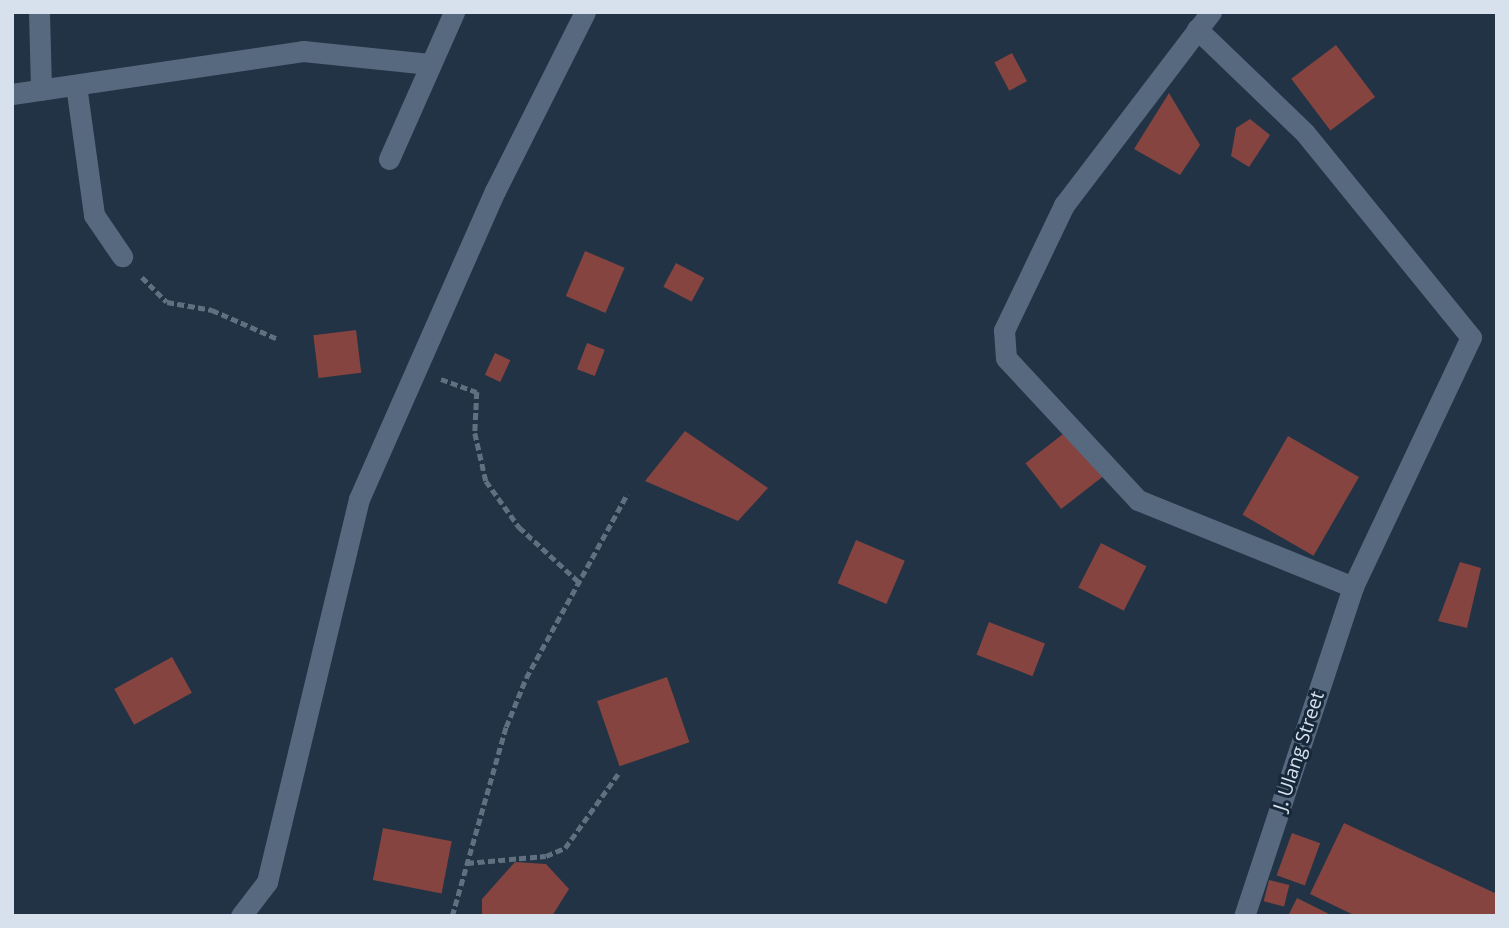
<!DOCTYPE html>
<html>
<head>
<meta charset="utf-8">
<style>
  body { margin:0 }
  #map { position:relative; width:1509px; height:928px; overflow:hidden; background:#213345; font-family:"Open Sans",sans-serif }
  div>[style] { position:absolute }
  .building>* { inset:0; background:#85443f; transform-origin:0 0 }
  .path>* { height:4.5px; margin-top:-2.25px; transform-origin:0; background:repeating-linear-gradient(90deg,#607080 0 7px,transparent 0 10.5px) }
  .street>* { height:21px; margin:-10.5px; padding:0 10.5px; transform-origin:10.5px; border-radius:10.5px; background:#56697e }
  span { translate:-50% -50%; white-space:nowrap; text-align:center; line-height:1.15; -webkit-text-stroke:6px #17283a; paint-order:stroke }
  .street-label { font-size:19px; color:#d6e1ed }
  .frame { position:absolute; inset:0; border:14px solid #d6e1ed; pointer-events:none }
</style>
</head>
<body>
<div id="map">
  <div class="building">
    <i style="left:1336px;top:45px;width:65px;height:56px;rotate:53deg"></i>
    <i style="left:1012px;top:53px;width:32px;height:20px;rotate:62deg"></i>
    <i style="clip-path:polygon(1169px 93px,1200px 145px,1180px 175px,1134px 149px)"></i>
    <i style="clip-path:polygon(1250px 119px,1270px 135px,1249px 167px,1231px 156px,1236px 128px)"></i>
    <i style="left:585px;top:251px;width:43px;height:49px;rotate:23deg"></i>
    <i style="left:676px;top:263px;width:32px;height:27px;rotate:28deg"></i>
    <i style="left:356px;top:330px;width:43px;height:43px;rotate:83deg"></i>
    <i style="left:587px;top:343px;width:19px;height:28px;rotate:21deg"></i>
    <i style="left:495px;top:353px;width:17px;height:24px;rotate:25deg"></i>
    <i style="left:1072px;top:427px;width:58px;height:59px;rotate:52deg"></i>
    <i style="clip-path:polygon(685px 431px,768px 488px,738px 521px,645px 481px)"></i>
    <i style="left:1288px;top:436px;width:82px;height:91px;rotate:30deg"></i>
    <i style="left:856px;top:540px;width:53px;height:47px;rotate:23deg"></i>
    <i style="left:1101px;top:543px;width:51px;height:50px;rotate:27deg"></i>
    <i style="clip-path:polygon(1460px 562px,1481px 568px,1467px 628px,1438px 621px)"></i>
    <i style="left:989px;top:622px;width:60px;height:35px;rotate:21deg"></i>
    <i style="left:172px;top:657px;width:41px;height:66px;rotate:61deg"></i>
    <i style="left:667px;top:677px;width:69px;height:74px;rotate:71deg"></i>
    <i style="clip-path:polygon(1344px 823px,1497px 894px,1497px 916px,1356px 916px,1310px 894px)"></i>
    <i style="left:383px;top:828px;width:70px;height:53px;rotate:11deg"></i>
    <i style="left:1292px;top:833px;width:30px;height:45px;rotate:20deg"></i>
    <i style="clip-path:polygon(515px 862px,546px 864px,569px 889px,552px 916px,482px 916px,482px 899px)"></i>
    <i style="left:1269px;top:880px;width:21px;height:22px;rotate:14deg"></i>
    <i style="clip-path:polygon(1297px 898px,1333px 916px,1288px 916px)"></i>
  </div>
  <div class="path">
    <i style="left:142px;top:277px;width:35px;rotate:45deg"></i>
    <i style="left:167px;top:302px;width:46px;rotate:10.1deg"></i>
    <i style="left:212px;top:310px;width:72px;rotate:23.7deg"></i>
    <i style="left:441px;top:379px;width:38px;rotate:20deg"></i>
    <i style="left:477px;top:392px;width:41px;rotate:92.8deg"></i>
    <i style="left:475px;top:433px;width:49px;rotate:77.1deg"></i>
    <i style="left:486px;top:481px;width:57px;rotate:54.3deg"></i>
    <i style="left:519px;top:527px;width:80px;rotate:42.5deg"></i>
    <i style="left:467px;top:863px;width:79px;rotate:-5.1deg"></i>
    <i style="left:546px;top:856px;width:21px;rotate:-23deg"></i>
    <i style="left:565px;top:848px;width:91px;rotate:-54.4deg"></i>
    <i style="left:452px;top:916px;width:197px;rotate:-74.1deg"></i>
    <i style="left:506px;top:727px;width:53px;rotate:-67.8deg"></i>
    <i style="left:526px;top:678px;width:210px;rotate:-61.2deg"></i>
  </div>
  <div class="street">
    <i style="left:39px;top:12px;width:78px;rotate:88.5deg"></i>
    <i style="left:1211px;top:12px;width:243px;rotate:127.3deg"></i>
    <i style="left:1064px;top:205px;width:139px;rotate:115.6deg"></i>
    <i style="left:1004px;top:330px;width:28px;rotate:86deg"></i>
    <i style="left:1006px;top:358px;width:194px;rotate:47.1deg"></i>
    <i style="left:1138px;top:500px;width:232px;rotate:22deg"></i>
    <i style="left:1197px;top:29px;width:150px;rotate:43.9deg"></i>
    <i style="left:1305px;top:133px;width:263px;rotate:50.9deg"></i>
    <i style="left:1471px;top:337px;width:276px;rotate:115.3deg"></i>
    <i style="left:1353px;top:587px;width:347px;rotate:108.3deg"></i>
    <i style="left:76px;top:85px;width:131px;rotate:82.1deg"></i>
    <i style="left:94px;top:215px;width:50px;rotate:55.7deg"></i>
    <i style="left:12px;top:94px;width:294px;rotate:-8.4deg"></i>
    <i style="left:303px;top:51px;width:127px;rotate:5.9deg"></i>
    <i style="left:389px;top:159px;width:161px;rotate:-66.1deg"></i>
    <i style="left:241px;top:916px;width:43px;rotate:-52.6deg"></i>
    <i style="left:267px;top:882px;width:394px;rotate:-76.5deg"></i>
    <i style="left:359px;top:499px;width:337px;rotate:-66.2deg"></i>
    <i style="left:495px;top:191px;width:200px;rotate:-63.3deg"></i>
  </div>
  <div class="street-label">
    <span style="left:1299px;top:751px;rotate:-72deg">J. Ulang Street</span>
  </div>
  <div class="frame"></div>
</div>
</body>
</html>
